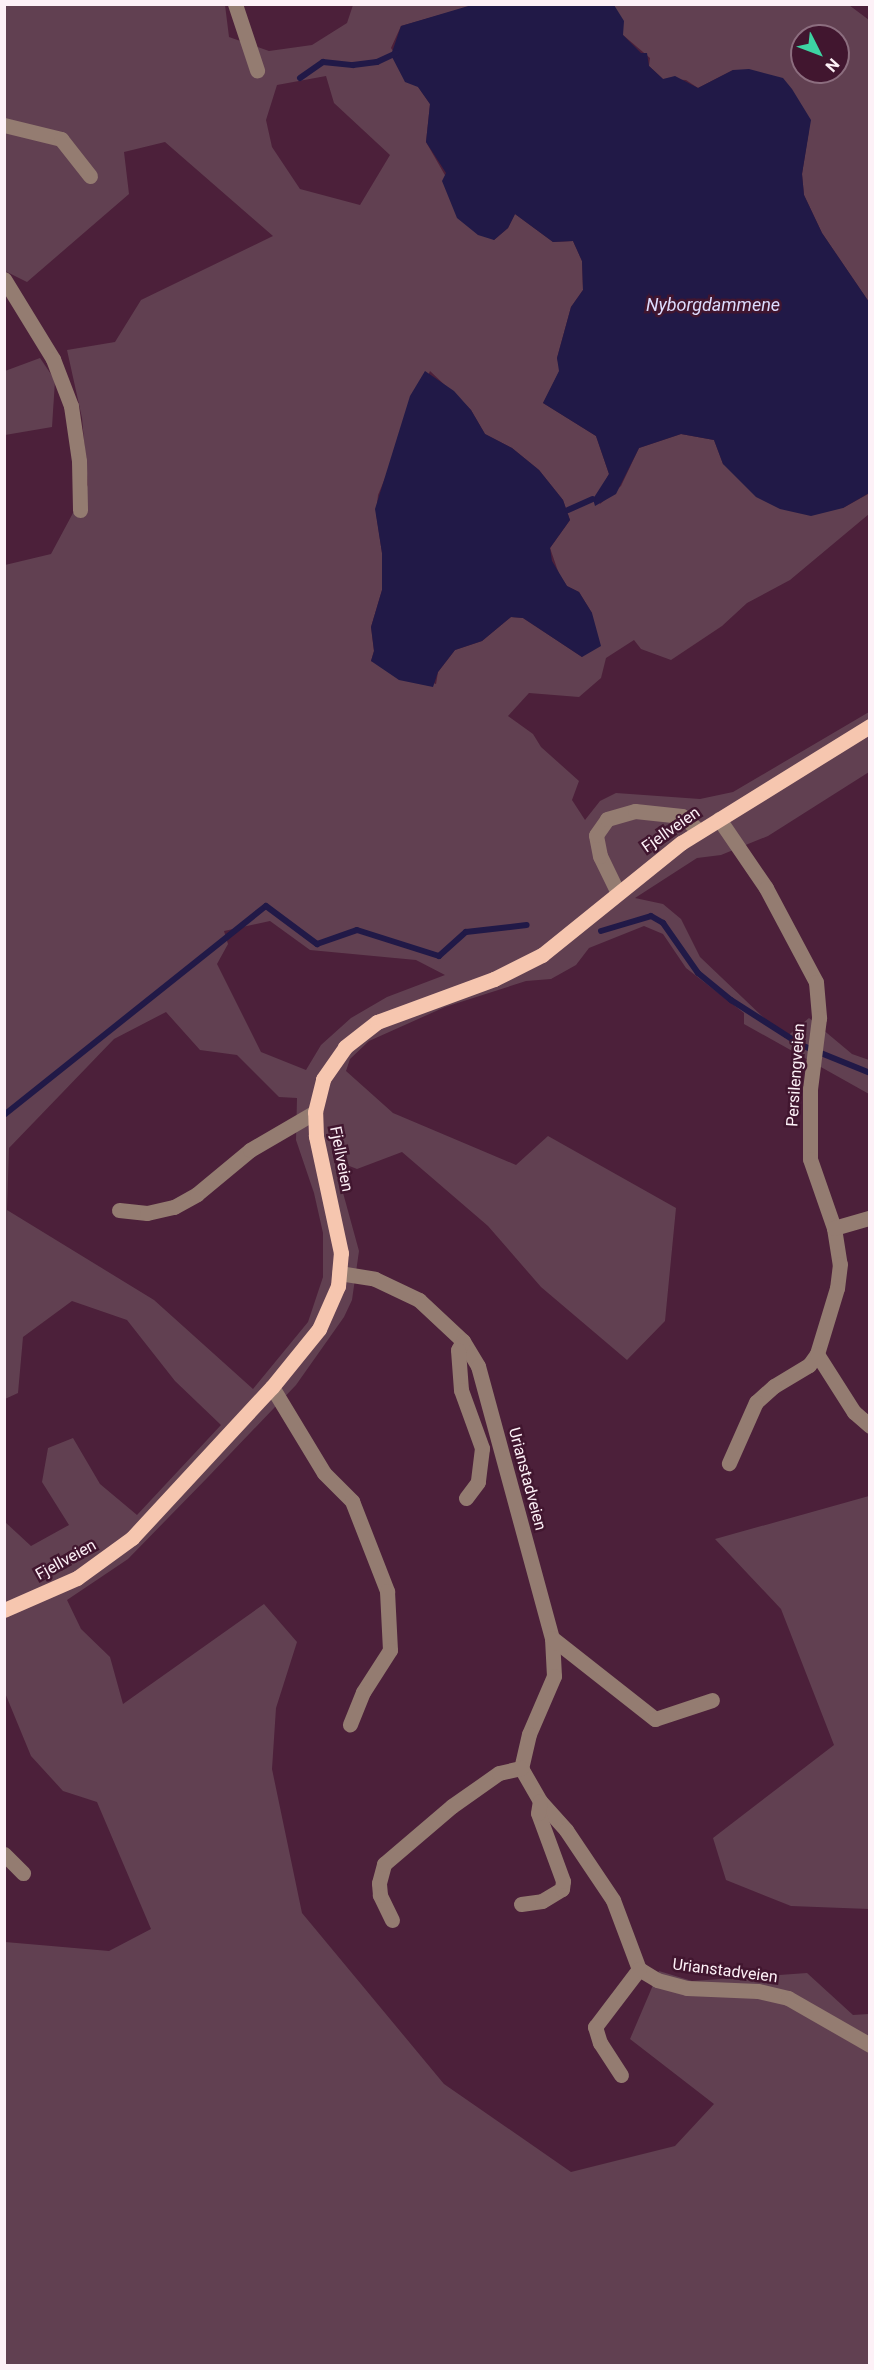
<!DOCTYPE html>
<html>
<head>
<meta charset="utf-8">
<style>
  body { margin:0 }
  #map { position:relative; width:874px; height:2370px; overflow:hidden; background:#4c203a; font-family:Roboto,sans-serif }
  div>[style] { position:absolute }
  .green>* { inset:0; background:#614051 }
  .water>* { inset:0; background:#211947 }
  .stream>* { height:6px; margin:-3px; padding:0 3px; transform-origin:3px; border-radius:3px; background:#211947 }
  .minor>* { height:15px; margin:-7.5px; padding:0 7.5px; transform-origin:7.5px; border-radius:7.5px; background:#947c71 }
  .major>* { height:15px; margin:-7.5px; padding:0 7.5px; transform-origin:7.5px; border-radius:7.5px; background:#f6c6af }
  span { translate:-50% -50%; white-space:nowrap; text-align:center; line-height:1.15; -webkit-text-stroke:5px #41162f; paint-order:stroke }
  .street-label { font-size:16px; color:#fdf1f7 }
  .water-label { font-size:18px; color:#dddcfe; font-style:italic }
  .frame { position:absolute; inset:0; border:6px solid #fdf1f7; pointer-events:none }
  .north { position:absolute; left:790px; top:24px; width:60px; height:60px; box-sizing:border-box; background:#41162f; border:2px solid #8c6e7f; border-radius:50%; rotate:132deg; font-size:16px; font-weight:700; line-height:24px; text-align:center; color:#fdf1f7 }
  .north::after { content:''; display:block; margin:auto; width:21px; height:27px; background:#3dd4a3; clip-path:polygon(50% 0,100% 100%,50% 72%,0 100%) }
</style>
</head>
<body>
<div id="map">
  <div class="green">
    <i style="clip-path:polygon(evenodd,5px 5px,225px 5px,229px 37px,269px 51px,312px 45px,347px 23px,353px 5px,475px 5px,401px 26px,391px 48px,430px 104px,426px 142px,446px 177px,494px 240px,508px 228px,515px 214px,553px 242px,573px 241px,582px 261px,583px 290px,571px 307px,557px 358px,560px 370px,543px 403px,596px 436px,609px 474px,598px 495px,600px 504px,621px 486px,639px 448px,681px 434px,714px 440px,723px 464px,843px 508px,870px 493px,869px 514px,790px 580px,747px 603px,722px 626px,671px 660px,641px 649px,634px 640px,606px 658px,601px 678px,579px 697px,529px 693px,508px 716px,533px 734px,541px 747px,579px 781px,572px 800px,585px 820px,600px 801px,616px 793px,700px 799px,733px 792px,869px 712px,869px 772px,768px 836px,721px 855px,697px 858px,635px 898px,663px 904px,681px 919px,700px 957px,785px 1038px,809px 1018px,852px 1054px,869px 1060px,869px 1094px,744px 1024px,744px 1013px,686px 968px,663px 934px,644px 926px,589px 948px,576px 965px,551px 979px,526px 981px,445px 1007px,369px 1041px,350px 1059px,346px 1071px,393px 1113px,516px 1165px,548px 1136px,676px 1208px,665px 1321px,627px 1360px,541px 1287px,488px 1226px,402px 1152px,357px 1169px,334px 1160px,359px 1251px,352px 1300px,344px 1317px,296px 1385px,208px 1477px,128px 1559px,67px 1600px,81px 1629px,110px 1657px,123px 1704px,264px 1604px,297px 1642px,276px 1708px,272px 1769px,302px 1913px,444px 2084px,571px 2172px,675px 2146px,714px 2104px,630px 2039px,659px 1971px,692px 1981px,807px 1973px,853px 2015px,869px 2014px,869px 2365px,5px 2365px,5px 1942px,109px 1951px,151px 1929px,97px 1802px,63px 1791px,31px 1756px,5px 1693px,4px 1521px,31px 1546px,69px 1525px,42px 1482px,48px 1448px,73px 1438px,100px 1484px,137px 1515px,221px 1425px,175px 1381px,127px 1320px,72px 1301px,23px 1337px,18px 1393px,5px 1399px,5px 565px,51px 554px,88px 485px,82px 418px,67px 350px,115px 342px,141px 300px,273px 236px,165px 142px,124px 152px,129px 194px,27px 282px,5px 271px,5px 5px,326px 76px,334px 103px,390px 155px,360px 205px,300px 189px,272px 147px,266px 120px,277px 85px,326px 76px,5px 5px,430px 371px,471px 410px,485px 434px,512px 448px,539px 470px,563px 500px,570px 520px,550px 548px,559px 574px,567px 586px,579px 592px,592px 613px,582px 657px,523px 618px,511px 617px,482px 641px,455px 650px,438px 672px,436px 684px,371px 661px,374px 651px,371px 627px,382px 590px,382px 553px,376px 513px,378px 495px,430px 371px,5px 5px,270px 921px,310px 950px,416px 960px,445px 975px,387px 997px,351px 1018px,321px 1045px,306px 1070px,261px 1052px,217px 964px,228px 944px,224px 931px,270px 921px,5px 5px,166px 1012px,200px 1050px,237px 1055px,279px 1097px,297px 1098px,296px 1140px,314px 1193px,323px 1233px,323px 1277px,308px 1322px,253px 1389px,154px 1300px,7px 1210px,9px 1148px,114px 1039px,166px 1012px)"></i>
    <i style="clip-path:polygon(evenodd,614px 5px,849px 5px,869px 20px,869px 302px,822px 233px,804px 195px,802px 174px,809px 130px,733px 70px,698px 88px,686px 80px,663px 79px,649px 66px,650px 58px,623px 35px,614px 5px,802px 36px,838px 36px,838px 72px,802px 72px,802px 36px)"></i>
    <i style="clip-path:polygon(40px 358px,55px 380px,52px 427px,5px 435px,5px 371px)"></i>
    <i style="clip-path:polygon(869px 1496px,869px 1909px,791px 1906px,726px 1880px,713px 1838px,834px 1745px,781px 1609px,715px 1539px)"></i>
  </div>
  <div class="water">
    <i style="clip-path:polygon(475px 4px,614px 5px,624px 21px,623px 35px,641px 53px,647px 53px,649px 66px,663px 79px,675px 76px,698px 88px,733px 70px,749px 69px,783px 78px,792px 89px,811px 120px,802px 174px,804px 195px,822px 233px,869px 302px,869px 493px,843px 508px,811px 516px,780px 509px,756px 497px,723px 464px,714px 440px,681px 434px,639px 448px,616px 494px,595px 506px,593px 499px,609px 474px,596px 436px,543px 403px,559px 371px,557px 358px,571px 307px,583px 290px,582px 261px,573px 241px,553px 242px,515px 214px,508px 228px,494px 240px,478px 235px,457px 218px,442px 181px,446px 173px,426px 142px,430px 104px,418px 87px,405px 82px,391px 55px,401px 26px)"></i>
    <i style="clip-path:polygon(425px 371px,454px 391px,471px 410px,485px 434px,512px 448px,539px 470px,563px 500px,570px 520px,550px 548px,552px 561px,567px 586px,579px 592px,592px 613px,601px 646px,582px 657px,523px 618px,511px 617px,482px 641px,455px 650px,438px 672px,433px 687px,399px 680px,371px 661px,374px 651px,371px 627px,382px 590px,382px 553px,375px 509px,410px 396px)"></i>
  </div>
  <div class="stream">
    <i style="left:300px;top:78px;width:28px;rotate:-35deg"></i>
    <i style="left:323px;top:62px;width:30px;rotate:6deg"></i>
    <i style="left:353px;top:65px;width:24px;rotate:-7deg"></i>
    <i style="left:377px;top:62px;width:21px;rotate:-25deg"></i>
    <i style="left:568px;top:510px;width:27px;rotate:-24deg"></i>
    <i style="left:601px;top:931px;width:52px;rotate:-16.7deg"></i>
    <i style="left:651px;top:916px;width:14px;rotate:30deg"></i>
    <i style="left:663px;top:923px;width:61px;rotate:55deg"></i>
    <i style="left:698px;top:973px;width:43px;rotate:39.3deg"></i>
    <i style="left:731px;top:1000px;width:83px;rotate:32.7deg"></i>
    <i style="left:801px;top:1045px;width:74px;rotate:22.1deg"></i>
    <i style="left:4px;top:1115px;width:335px;rotate:-38.6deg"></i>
    <i style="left:266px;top:906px;width:64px;rotate:36.7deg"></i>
    <i style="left:317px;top:944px;width:42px;rotate:-19.3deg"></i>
    <i style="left:357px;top:930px;width:86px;rotate:17.6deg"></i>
    <i style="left:439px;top:956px;width:36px;rotate:-42deg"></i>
    <i style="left:466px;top:932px;width:61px;rotate:-6.5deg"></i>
  </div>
  <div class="minor">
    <i style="left:235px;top:4px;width:70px;rotate:71.6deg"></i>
    <i style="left:4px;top:125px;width:59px;rotate:13.8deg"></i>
    <i style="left:61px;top:139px;width:47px;rotate:51.9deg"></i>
    <i style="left:4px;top:279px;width:94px;rotate:58.5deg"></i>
    <i style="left:53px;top:359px;width:50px;rotate:69deg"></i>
    <i style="left:71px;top:406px;width:56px;rotate:81.7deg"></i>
    <i style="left:79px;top:461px;width:49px;rotate:88.8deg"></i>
    <i style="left:719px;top:819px;width:83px;rotate:55.7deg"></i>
    <i style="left:766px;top:888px;width:106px;rotate:62deg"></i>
    <i style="left:816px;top:982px;width:36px;rotate:85deg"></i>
    <i style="left:819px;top:1018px;width:72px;rotate:97.2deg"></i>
    <i style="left:810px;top:1089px;width:70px;rotate:90deg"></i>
    <i style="left:810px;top:1159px;width:73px;rotate:70.8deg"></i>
    <i style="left:834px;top:1228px;width:36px;rotate:81deg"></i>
    <i style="left:840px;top:1264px;width:24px;rotate:97deg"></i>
    <i style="left:837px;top:1288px;width:69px;rotate:106.9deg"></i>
    <i style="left:817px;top:1354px;width:14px;rotate:126deg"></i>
    <i style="left:809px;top:1365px;width:41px;rotate:149deg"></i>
    <i style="left:774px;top:1386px;width:24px;rotate:138deg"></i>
    <i style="left:756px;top:1402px;width:67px;rotate:113.9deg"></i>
    <i style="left:618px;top:893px;width:41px;rotate:-115.9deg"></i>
    <i style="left:600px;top:856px;width:21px;rotate:-101deg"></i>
    <i style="left:596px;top:835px;width:19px;rotate:-55deg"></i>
    <i style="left:607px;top:819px;width:29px;rotate:-16deg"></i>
    <i style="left:635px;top:811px;width:47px;rotate:6.1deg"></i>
    <i style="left:682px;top:816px;width:23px;rotate:41deg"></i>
    <i style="left:119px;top:1210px;width:28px;rotate:6deg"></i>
    <i style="left:147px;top:1213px;width:28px;rotate:-13deg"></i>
    <i style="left:174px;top:1207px;width:26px;rotate:-29deg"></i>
    <i style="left:197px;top:1194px;width:69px;rotate:-39.7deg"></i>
    <i style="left:250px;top:1150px;width:75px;rotate:-30.3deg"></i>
    <i style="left:834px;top:1228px;width:37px;rotate:-16deg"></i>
    <i style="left:339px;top:1273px;width:36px;rotate:9deg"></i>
    <i style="left:375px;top:1279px;width:49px;rotate:25.5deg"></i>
    <i style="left:419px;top:1300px;width:60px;rotate:43deg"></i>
    <i style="left:463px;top:1341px;width:29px;rotate:59deg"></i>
    <i style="left:478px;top:1366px;width:282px;rotate:74.8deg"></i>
    <i style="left:552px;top:1638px;width:38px;rotate:87deg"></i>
    <i style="left:554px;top:1676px;width:63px;rotate:113.3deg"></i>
    <i style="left:529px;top:1734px;width:35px;rotate:103deg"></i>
    <i style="left:521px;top:1768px;width:38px;rotate:60deg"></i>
    <i style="left:540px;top:1801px;width:39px;rotate:48deg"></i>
    <i style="left:566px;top:1830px;width:84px;rotate:56.1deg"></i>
    <i style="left:613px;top:1900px;width:74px;rotate:69.4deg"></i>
    <i style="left:639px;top:1969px;width:21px;rotate:31deg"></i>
    <i style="left:657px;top:1980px;width:31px;rotate:15deg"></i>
    <i style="left:687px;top:1988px;width:71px;rotate:2.4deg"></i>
    <i style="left:758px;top:1991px;width:31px;rotate:13deg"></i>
    <i style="left:788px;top:1998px;width:95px;rotate:29.8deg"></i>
    <i style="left:463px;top:1341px;width:10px;rotate:119deg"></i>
    <i style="left:458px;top:1350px;width:40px;rotate:85.7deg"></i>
    <i style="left:461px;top:1390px;width:62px;rotate:70.1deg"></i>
    <i style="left:482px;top:1448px;width:34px;rotate:97deg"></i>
    <i style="left:478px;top:1482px;width:20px;rotate:127deg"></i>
    <i style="left:817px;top:1354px;width:69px;rotate:57.5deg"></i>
    <i style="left:854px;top:1412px;width:21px;rotate:41deg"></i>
    <i style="left:272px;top:1387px;width:100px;rotate:58.8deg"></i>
    <i style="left:324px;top:1473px;width:40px;rotate:45deg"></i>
    <i style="left:352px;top:1501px;width:97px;rotate:68.7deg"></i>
    <i style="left:387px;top:1591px;width:59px;rotate:87.1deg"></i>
    <i style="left:390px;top:1650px;width:50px;rotate:122.7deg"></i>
    <i style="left:363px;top:1692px;width:35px;rotate:112deg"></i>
    <i style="left:552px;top:1638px;width:131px;rotate:38.2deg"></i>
    <i style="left:655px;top:1719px;width:60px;rotate:-18.4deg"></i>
    <i style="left:4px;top:1854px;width:27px;rotate:45deg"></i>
    <i style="left:521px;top:1904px;width:21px;rotate:-8deg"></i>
    <i style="left:542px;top:1901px;width:23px;rotate:-31deg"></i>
    <i style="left:562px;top:1889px;width:8px;rotate:-83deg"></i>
    <i style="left:563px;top:1881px;width:72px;rotate:-110.2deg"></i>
    <i style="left:538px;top:1813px;width:12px;rotate:-81deg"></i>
    <i style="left:392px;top:1920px;width:28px;rotate:-116deg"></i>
    <i style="left:380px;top:1895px;width:12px;rotate:-95deg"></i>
    <i style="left:379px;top:1883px;width:20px;rotate:-75deg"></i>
    <i style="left:384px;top:1864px;width:89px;rotate:-40.5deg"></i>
    <i style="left:452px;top:1806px;width:57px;rotate:-35.1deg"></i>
    <i style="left:499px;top:1773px;width:23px;rotate:-13deg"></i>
    <i style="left:621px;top:2075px;width:38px;rotate:-123deg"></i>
    <i style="left:600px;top:2043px;width:17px;rotate:-107deg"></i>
    <i style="left:595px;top:2027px;width:73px;rotate:-52.8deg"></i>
  </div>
  <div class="major">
    <i style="left:4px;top:1610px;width:80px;rotate:-23.7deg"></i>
    <i style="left:77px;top:1578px;width:68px;rotate:-36deg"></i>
    <i style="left:132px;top:1538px;width:206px;rotate:-47.2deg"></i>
    <i style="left:272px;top:1387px;width:75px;rotate:-51deg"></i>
    <i style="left:319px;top:1329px;width:47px;rotate:-66.2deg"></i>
    <i style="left:338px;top:1286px;width:33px;rotate:-85deg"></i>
    <i style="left:341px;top:1253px;width:120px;rotate:-102.1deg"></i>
    <i style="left:316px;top:1136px;width:24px;rotate:-92deg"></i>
    <i style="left:315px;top:1112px;width:34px;rotate:-76deg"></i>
    <i style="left:323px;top:1079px;width:39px;rotate:-55deg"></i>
    <i style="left:345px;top:1047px;width:41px;rotate:-38deg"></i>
    <i style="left:377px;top:1022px;width:125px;rotate:-20.2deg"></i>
    <i style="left:494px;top:979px;width:54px;rotate:-26.6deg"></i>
    <i style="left:542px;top:955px;width:179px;rotate:-38.9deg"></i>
    <i style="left:681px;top:843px;width:222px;rotate:-31.8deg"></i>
  </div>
  <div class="street-label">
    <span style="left:671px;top:830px;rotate:-35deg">Fjellveien</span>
    <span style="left:796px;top:1075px;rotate:-86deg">Persilengveien</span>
    <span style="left:341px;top:1159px;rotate:79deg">Fjellveien</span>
    <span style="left:527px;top:1479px;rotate:75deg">Urianstadveien</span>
    <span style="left:66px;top:1560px;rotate:-29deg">Fjellveien</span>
    <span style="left:725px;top:1971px;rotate:7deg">Urianstadveien</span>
  </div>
  <div class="water-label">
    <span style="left:713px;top:305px">Nyborgdammene</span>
  </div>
  <div class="frame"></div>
  <div class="north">N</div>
</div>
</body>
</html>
